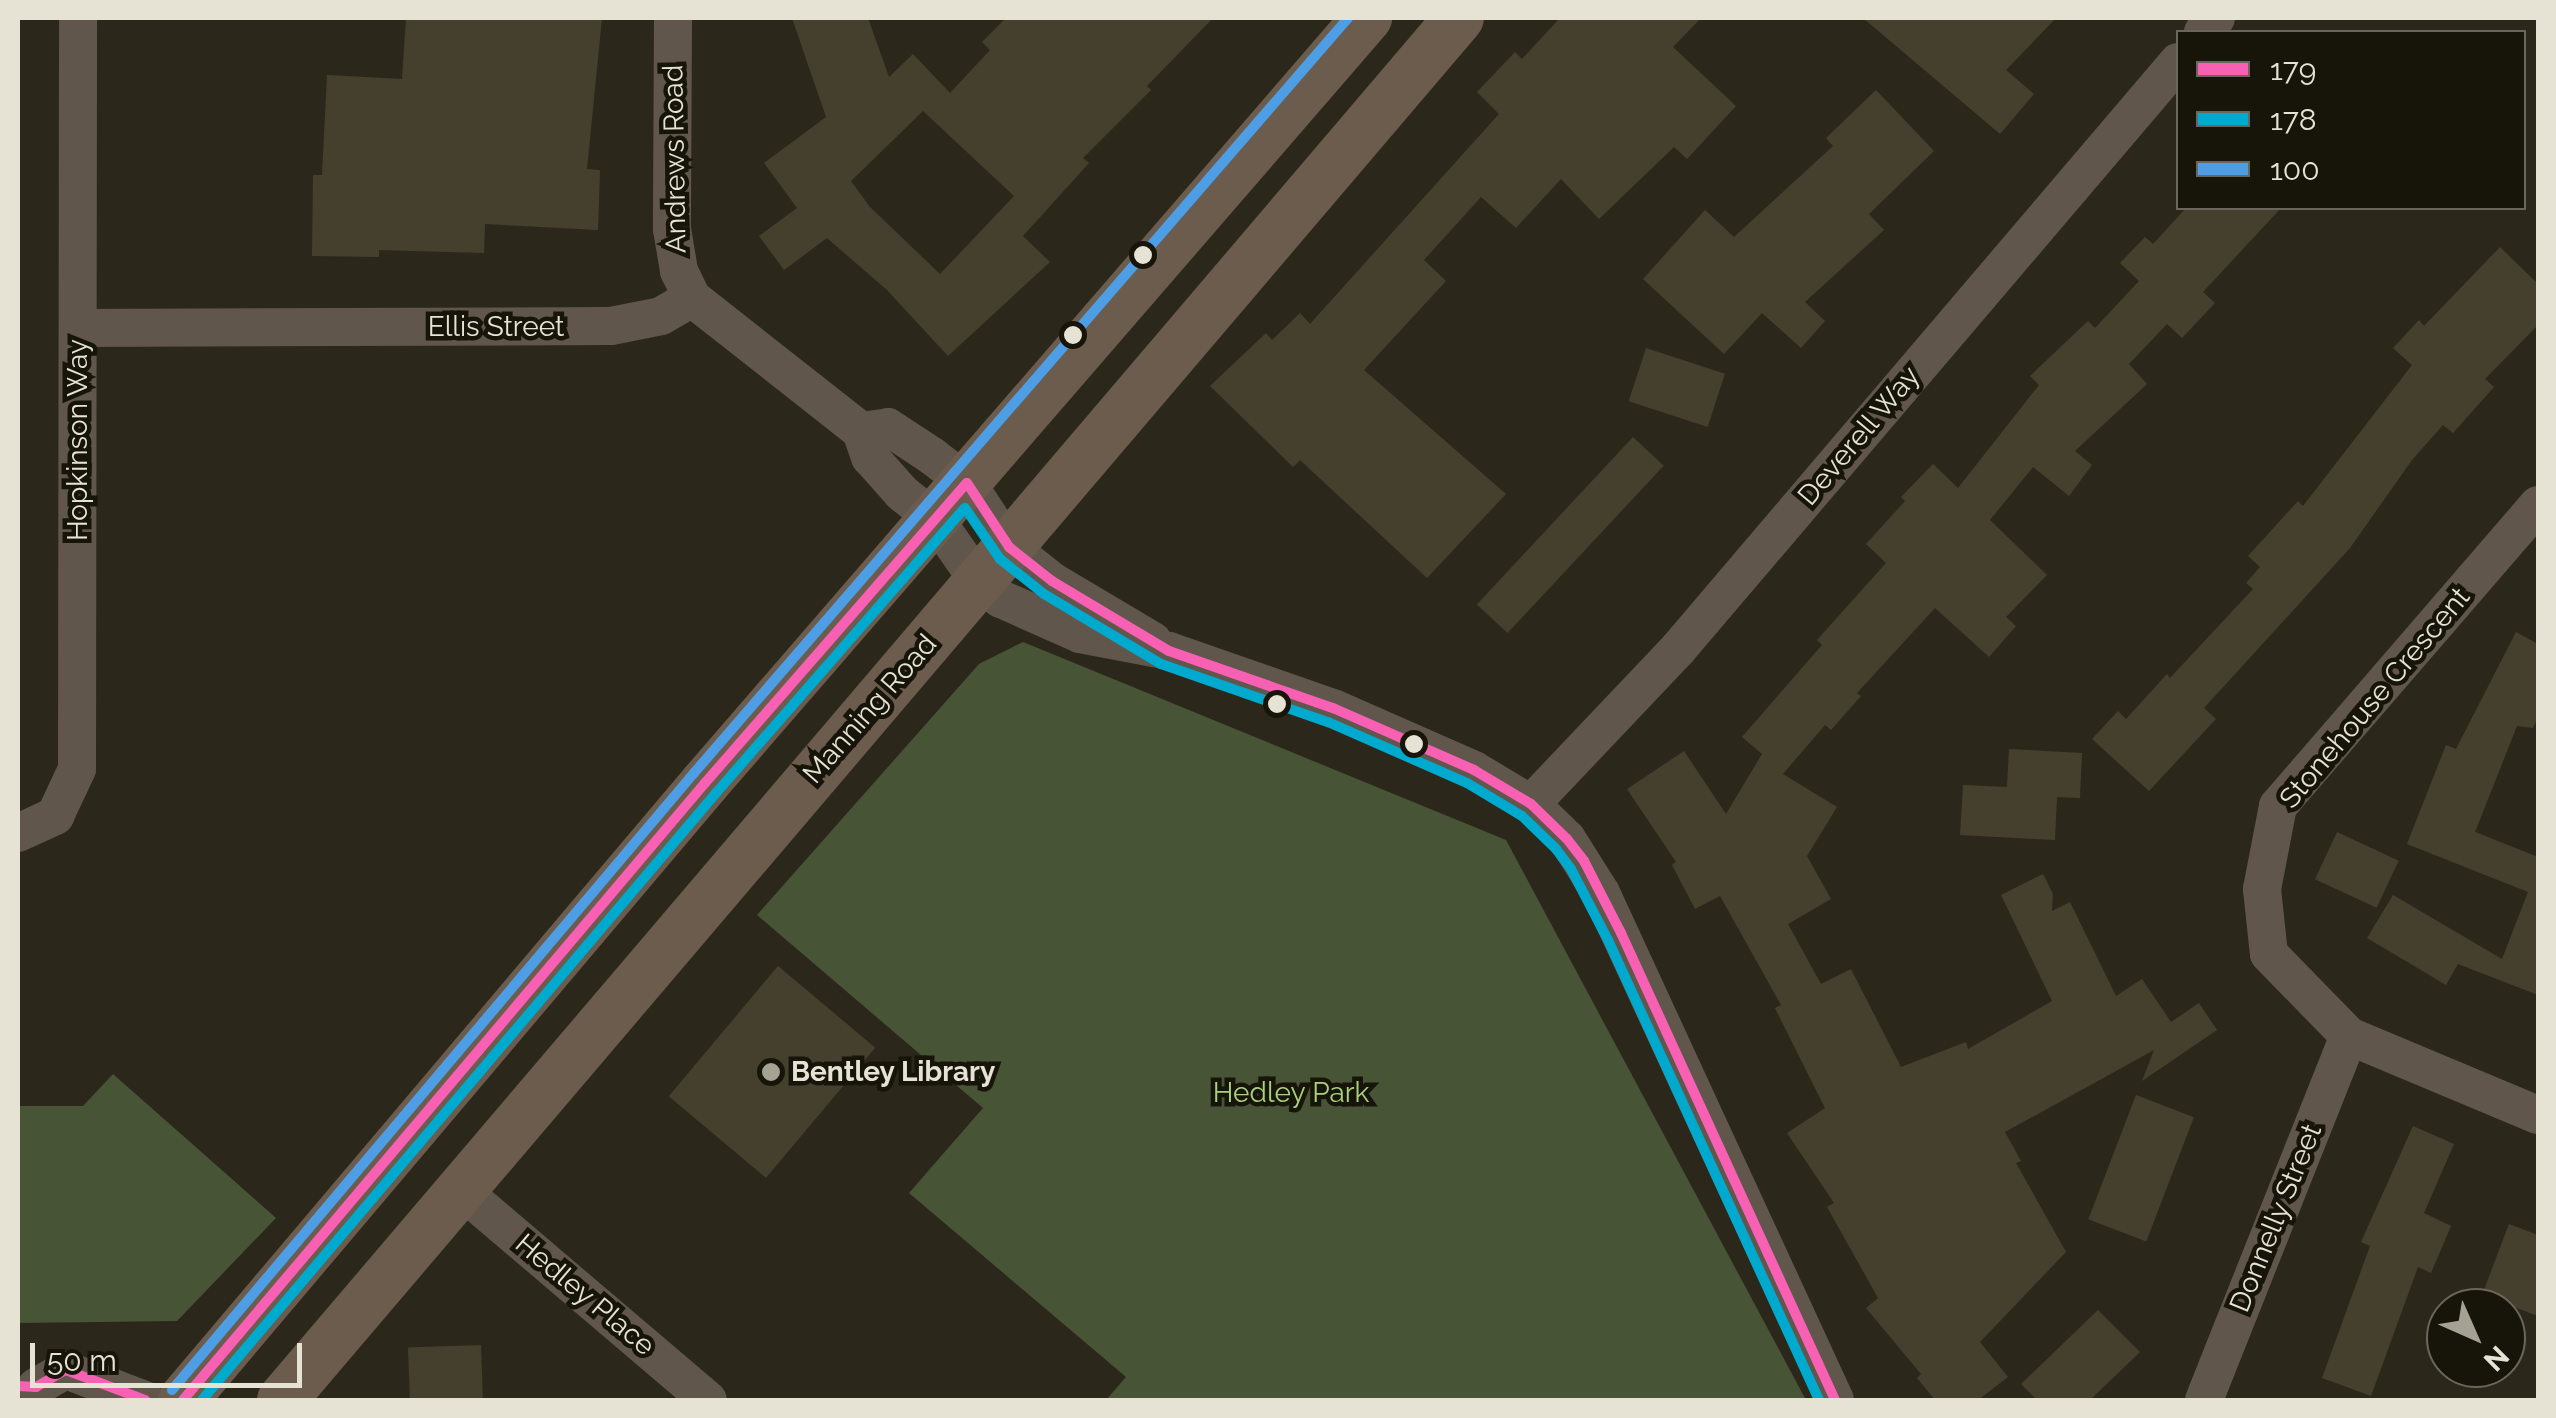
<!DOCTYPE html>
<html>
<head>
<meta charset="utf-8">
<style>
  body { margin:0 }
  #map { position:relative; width:2556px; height:1418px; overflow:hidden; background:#2b281b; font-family:Raleway,sans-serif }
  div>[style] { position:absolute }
  .green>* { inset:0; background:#475435 }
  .building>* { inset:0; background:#45402e; transform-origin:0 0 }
  .minor>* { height:38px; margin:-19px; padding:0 19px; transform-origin:19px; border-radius:19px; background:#61564b }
  .major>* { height:50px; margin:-25px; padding:0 25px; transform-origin:25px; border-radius:25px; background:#6b5c4d }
  .bus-1>* { height:10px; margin:-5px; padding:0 5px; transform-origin:5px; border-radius:5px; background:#f860b3 }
  .bus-2>* { height:10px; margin:-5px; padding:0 5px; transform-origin:5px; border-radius:5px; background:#00a9ce }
  .bus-3>* { height:10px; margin:-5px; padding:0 5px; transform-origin:5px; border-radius:5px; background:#4d9ee5 }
  .dots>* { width:28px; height:28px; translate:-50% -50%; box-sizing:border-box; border:5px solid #17140a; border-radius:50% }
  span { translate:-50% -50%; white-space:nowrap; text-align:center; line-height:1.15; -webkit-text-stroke:9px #17140a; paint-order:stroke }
  .street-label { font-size:28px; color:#e6e2d4 }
  .poi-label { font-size:28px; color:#e6e2d4; font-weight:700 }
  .left { translate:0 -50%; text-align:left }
  .park-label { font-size:28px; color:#a8d07d }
  .frame { position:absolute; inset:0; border:20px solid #e6e2d4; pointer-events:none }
  .legend { position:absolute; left:2176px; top:30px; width:350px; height:180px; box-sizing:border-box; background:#17140a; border:2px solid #6a665b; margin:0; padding:12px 18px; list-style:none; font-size:30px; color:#e6e2d4 }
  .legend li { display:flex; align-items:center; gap:20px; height:50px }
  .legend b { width:50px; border:2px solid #6a665b }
  .north { position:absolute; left:2426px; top:1288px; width:100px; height:100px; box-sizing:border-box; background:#17140a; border:2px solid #6a665b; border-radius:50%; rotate:135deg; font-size:28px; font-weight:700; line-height:40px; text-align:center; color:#e6e2d4 }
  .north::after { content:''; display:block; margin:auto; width:35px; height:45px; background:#a5a193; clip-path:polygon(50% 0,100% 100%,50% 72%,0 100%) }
  .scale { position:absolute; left:30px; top:1343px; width:272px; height:45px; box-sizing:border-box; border:5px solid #e6e2d4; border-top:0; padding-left:12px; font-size:30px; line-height:35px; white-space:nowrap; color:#e6e2d4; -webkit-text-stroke:8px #17140a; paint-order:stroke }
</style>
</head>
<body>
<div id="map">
  <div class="green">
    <i style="clip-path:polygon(1023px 642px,1506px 840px,1806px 1400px,1106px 1400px,1126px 1377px,909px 1193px,983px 1108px,757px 915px,979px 664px)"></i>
    <i style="clip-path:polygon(113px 1074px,276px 1218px,177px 1321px,18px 1323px,18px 1106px,83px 1106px)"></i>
  </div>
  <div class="building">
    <i style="clip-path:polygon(406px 18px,602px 18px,587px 169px,600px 170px,598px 230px,485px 224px,484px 253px,379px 250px,379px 257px,312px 256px,313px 175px,322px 175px,327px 75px,402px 79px)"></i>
    <i style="clip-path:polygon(evenodd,792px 18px,868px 18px,889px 77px,913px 54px,950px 93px,990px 50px,982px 42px,1006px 18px,1213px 18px,1147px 86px,1151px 90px,1083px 158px,1089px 163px,1023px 236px,1050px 262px,948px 356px,887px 290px,827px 238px,784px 270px,759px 236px,797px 208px,764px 163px,826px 117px,792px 18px,923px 111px,1014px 196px,940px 274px,870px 207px,851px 181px,923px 111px)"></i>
    <i style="clip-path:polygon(1560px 18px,1701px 18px,1673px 47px,1736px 106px,1687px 159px,1674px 147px,1599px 219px,1561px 179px,1516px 228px,1481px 197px,1424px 260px,1446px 281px,1364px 370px,1506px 494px,1427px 578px,1300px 460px,1293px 467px,1210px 386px,1266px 333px,1272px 340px,1300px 313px,1310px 324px,1499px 114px,1477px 92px,1515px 52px,1522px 59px)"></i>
    <i style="clip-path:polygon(1863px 18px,2056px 18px,2006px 70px,2034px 94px,2000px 134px)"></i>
    <i style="clip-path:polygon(1876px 90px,1934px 151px,1869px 214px,1884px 230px,1805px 302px,1825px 321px,1801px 348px,1762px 313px,1724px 354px,1643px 279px,1705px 210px,1734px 237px,1833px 146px,1826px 138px)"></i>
    <i style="clip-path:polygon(2186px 208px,2281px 208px,2203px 292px,2215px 303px,2182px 338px,2167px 324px,2129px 364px,2147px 384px,2075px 451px,2092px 465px,2069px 496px,2033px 467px,1990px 520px,2047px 575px,2006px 617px,2016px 626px,1989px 657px,1935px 608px,1857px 693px,1861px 696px,1831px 730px,1825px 725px,1783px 774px,1837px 807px,1807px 856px,1831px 899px,1788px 924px,1821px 984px,1851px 969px,1901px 1067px,1966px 1042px,1968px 1049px,2052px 1001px,2001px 895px,2043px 874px,2053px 894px,2052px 911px,2070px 902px,2116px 996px,2142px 979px,2171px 1022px,2199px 1003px,2217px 1030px,2142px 1081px,2154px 1050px,2005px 1132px,2021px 1161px,2016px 1163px,2066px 1252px,1980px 1342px,2008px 1377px,1978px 1400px,1935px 1400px,1917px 1378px,1921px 1374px,1866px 1308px,1878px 1298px,1827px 1207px,1834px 1203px,1787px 1133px,1825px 1108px,1775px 1008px,1781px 1005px,1720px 896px,1695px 909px,1672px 865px,1676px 862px,1627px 789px,1684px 751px,1726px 814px,1762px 754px,1742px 737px,1822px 645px,1817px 640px,1886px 563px,1866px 544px,1905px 501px,1901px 497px,1933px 464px,1958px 488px,2039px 385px,2030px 376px,2088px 321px,2095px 328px,2139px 281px,2120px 263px,2145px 237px,2153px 244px)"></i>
    <i style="clip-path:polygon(2500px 247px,2538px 284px,2538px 325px,2485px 379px,2494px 387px,2453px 433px,2443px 425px,2412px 460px,2350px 548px,2204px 708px,2216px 719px,2149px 791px,2092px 739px,2118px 711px,2126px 719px,2167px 674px,2170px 678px,2253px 589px,2246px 583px,2260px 567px,2248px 556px,2298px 501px,2303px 506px,2412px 365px,2393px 348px,2419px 320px,2424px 326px)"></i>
    <i style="left:1646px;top:348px;width:83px;height:56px;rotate:18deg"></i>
    <i style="left:1633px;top:437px;width:42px;height:229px;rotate:43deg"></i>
    <i style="clip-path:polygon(2516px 632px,2538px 644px,2538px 717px,2533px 728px,2517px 726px,2475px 832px,2538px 857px,2538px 995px,2458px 964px,2446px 985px,2367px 938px,2393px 895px,2502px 959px,2528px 892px,2407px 844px,2446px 745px,2456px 749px)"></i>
    <i style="clip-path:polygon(2009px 749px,2082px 753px,2080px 798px,2057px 797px,2055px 840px,1960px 835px,1963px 785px,2007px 787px)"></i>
    <i style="left:2337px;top:832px;width:68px;height:52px;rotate:25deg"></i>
    <i style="left:778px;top:966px;width:127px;height:170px;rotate:40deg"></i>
    <i style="left:2136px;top:1095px;width:62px;height:133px;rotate:21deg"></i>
    <i style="clip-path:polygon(2413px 1126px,2454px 1144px,2424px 1213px,2451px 1226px,2431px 1273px,2418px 1267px,2371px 1396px,2322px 1378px,2370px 1246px,2361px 1242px)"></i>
    <i style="clip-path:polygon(2509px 1224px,2538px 1235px,2538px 1316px,2482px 1295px)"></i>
    <i style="clip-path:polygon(2098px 1310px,2140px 1352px,2090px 1400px,2037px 1400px,2021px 1384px)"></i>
    <i style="left:481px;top:1345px;width:55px;height:73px;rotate:88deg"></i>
  </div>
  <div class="minor">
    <i style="left:673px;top:18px;width:211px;rotate:90.3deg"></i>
    <i style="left:672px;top:229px;width:43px;rotate:80.5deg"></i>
    <i style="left:679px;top:271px;width:30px;rotate:64deg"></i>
    <i style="left:2203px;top:32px;width:19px;rotate:-47deg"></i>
    <i style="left:78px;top:328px;width:533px;rotate:-0.21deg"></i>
    <i style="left:611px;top:326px;width:51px;rotate:-11.3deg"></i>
    <i style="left:661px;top:316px;width:36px;rotate:-30deg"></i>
    <i style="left:692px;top:298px;width:215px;rotate:38.2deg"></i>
    <i style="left:861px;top:431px;width:28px;rotate:71deg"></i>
    <i style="left:870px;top:457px;width:48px;rotate:48.4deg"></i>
    <i style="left:902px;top:493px;width:43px;rotate:38.5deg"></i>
    <i style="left:936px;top:520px;width:75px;rotate:55.3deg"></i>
    <i style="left:979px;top:582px;width:28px;rotate:38deg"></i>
    <i style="left:1001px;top:599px;width:86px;rotate:23.9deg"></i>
    <i style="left:1080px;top:634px;width:91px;rotate:10.8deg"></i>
    <i style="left:1169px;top:651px;width:174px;rotate:19.2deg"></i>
    <i style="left:1333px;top:708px;width:154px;rotate:23.7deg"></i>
    <i style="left:1474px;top:770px;width:66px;rotate:30.8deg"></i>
    <i style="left:1531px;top:804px;width:50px;rotate:44.2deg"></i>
    <i style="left:1567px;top:839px;width:64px;rotate:57.8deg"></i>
    <i style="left:1601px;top:893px;width:558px;rotate:65.22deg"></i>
    <i style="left:861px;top:431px;width:27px;rotate:-8deg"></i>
    <i style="left:888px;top:427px;width:53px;rotate:33.4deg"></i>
    <i style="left:932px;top:456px;width:44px;rotate:37.6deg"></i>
    <i style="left:967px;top:483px;width:77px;rotate:56.7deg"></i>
    <i style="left:1009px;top:547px;width:55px;rotate:38.3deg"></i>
    <i style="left:1052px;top:581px;width:117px;rotate:30.7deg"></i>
    <i style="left:2538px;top:505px;width:398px;rotate:130.8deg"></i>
    <i style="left:2278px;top:806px;width:85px;rotate:100.9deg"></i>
    <i style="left:2262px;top:889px;width:65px;rotate:83.9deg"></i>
    <i style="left:2269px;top:954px;width:115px;rotate:45.7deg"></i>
    <i style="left:2349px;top:1036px;width:205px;rotate:22.7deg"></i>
    <i style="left:1531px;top:804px;width:214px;rotate:-46.5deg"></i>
    <i style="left:1678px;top:649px;width:771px;rotate:-49.58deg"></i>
    <i style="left:18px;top:833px;width:41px;rotate:-24.7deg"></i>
    <i style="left:55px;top:816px;width:52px;rotate:-64.9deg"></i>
    <i style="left:77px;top:769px;width:751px;rotate:-89.92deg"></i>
    <i style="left:461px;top:1190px;width:324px;rotate:40.4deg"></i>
    <i style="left:36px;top:1387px;width:34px;rotate:-30deg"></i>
    <i style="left:66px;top:1370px;width:85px;rotate:20.8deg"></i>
    <i style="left:2204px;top:1400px;width:392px;rotate:-68.3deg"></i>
  </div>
  <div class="major">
    <i style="left:183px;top:1400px;width:808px;rotate:-49.77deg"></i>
    <i style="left:705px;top:783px;width:1012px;rotate:-49.13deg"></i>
    <i style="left:282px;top:1400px;width:1815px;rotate:-49.58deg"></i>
  </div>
  <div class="bus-1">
    <i style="left:18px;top:1386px;width:18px;rotate:3deg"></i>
    <i style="left:36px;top:1387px;width:34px;rotate:-30deg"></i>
    <i style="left:66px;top:1370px;width:85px;rotate:20.8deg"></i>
    <i style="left:183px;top:1400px;width:808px;rotate:-49.77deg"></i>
    <i style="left:705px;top:783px;width:398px;rotate:-48.9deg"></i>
    <i style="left:967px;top:483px;width:77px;rotate:56.7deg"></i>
    <i style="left:1009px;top:547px;width:55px;rotate:38.3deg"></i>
    <i style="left:1052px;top:581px;width:136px;rotate:30.9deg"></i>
    <i style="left:1169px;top:651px;width:174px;rotate:19.2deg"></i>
    <i style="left:1333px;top:708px;width:154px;rotate:23.7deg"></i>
    <i style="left:1474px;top:770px;width:66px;rotate:30.8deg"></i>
    <i style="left:1531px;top:804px;width:50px;rotate:44.2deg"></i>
    <i style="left:1567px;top:839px;width:28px;rotate:52deg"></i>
    <i style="left:1584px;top:861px;width:81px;rotate:62.8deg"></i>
    <i style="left:1621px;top:933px;width:514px;rotate:65.38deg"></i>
  </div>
  <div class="bus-2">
    <i style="left:202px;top:1400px;width:795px;rotate:-49.74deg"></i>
    <i style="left:716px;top:793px;width:378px;rotate:-48.9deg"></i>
    <i style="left:965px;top:508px;width:62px;rotate:55.5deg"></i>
    <i style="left:1000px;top:559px;width:56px;rotate:38.5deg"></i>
    <i style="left:1044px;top:594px;width:136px;rotate:30.9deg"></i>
    <i style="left:1161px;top:664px;width:177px;rotate:19.2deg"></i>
    <i style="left:1328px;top:722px;width:152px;rotate:23.7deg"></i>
    <i style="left:1467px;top:783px;width:64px;rotate:31deg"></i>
    <i style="left:1522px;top:816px;width:47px;rotate:44.1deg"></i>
    <i style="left:1556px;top:849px;width:25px;rotate:53deg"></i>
    <i style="left:1571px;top:869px;width:80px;rotate:62.5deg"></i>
    <i style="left:1608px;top:940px;width:506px;rotate:65.36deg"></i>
  </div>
  <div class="bus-3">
    <i style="left:172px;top:1390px;width:808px;rotate:-49.77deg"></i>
    <i style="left:694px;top:773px;width:999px;rotate:-49.1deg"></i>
  </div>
  <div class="dots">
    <i style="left:1143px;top:255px;background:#e6e2d4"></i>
    <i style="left:1073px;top:335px;background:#e6e2d4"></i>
    <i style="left:1277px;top:704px;background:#e6e2d4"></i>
    <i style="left:1414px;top:744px;background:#e6e2d4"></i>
    <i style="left:771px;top:1072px;background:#a5a193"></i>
  </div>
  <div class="street-label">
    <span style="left:675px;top:159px;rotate:-91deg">Andrews Road</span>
    <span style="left:496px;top:327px">Ellis Street</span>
    <span style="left:1859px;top:436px;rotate:-50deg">Deverell Way</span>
    <span style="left:78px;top:440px;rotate:-90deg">Hopkinson Way</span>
    <span style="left:2375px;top:698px;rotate:-50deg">Stonehouse Crescent</span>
    <span style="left:870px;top:709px;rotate:-49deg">Manning Road</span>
    <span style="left:2276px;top:1218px;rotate:-68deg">Donnelly Street</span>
    <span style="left:585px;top:1295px;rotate:40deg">Hedley Place</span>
  </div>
  <div class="poi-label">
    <span class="left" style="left:791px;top:1072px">Bentley Library</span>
  </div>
  <div class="park-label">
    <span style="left:1291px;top:1093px">Hedley Park</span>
  </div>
  <div class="frame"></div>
  <ul class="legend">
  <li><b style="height:12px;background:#f860b3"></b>179</li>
  <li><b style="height:12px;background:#00a9ce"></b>178</li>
  <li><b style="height:12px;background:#4d9ee5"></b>100</li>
  </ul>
  <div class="north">N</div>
  <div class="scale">50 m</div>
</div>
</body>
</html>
